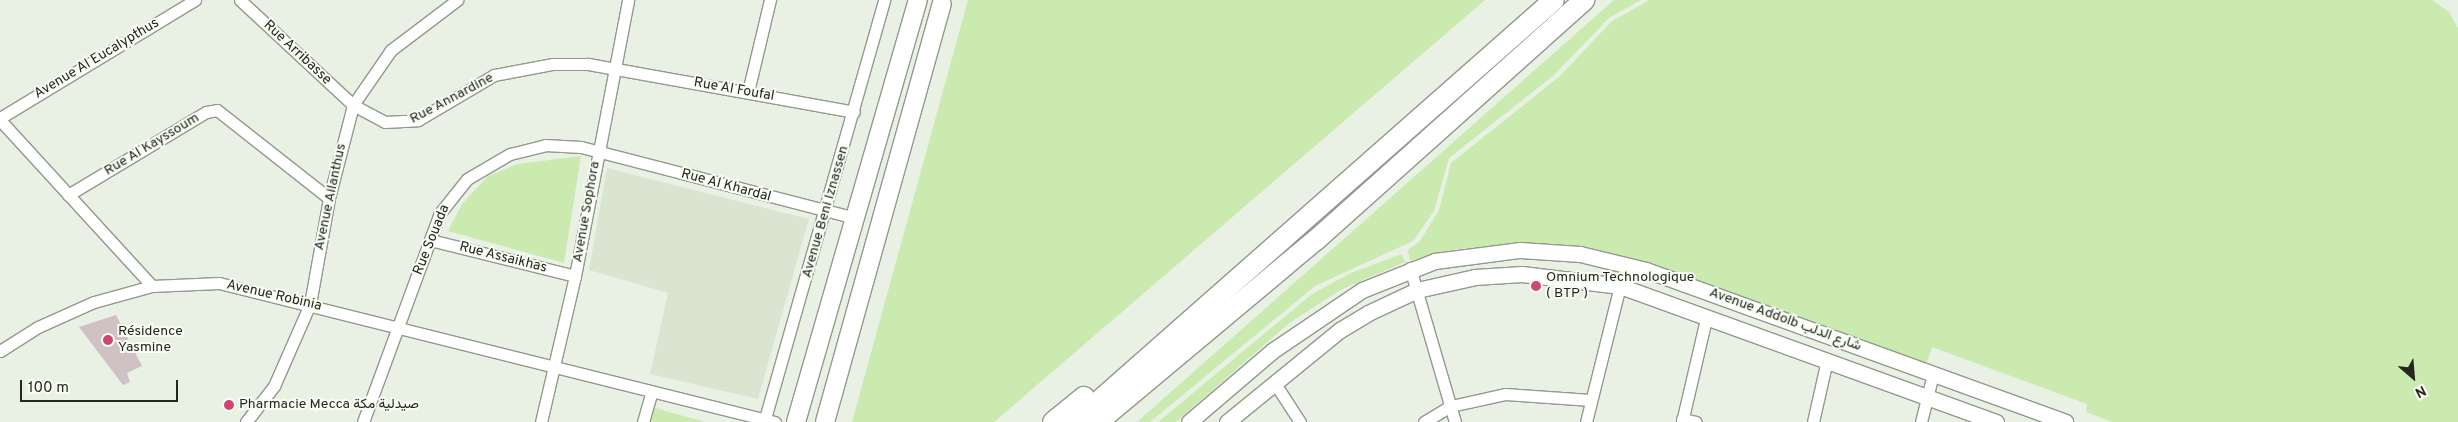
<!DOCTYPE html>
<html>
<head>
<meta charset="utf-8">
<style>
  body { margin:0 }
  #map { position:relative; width:2458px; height:422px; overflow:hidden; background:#e9f1e4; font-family:Overpass,Vazirmatn,sans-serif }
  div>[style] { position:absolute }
  .built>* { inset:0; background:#dae5d1 }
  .green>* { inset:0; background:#caeab0 }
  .building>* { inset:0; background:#d0c1c4 }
  .roads { filter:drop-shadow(1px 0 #92998d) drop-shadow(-1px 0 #92998d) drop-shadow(0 1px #92998d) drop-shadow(0 -1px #92998d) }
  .street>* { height:11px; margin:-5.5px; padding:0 5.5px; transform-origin:5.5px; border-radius:5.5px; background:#fff }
  .secondary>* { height:15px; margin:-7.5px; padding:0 7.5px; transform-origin:7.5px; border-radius:7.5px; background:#fff }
  .primary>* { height:18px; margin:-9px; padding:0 9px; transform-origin:9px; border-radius:9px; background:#fff }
  .highway>* { height:20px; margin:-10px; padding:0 10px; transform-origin:10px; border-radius:10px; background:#fff }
  .dots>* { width:14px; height:14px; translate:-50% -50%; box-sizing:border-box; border:2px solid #f7fef1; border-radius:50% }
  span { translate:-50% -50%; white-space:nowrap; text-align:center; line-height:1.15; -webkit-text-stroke:4px #f7fef1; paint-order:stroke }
  .street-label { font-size:14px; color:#242622 }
  .poi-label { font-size:14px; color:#242622 }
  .left { translate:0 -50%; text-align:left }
  .north { position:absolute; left:2388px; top:352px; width:50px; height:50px; -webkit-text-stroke:4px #f7fef1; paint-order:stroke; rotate:153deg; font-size:14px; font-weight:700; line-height:20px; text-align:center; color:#242622 }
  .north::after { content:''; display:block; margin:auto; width:18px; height:22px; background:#242622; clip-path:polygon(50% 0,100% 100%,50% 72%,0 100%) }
  .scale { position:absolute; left:20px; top:380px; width:158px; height:22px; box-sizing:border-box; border:2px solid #242622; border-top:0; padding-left:6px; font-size:15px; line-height:18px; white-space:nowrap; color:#242622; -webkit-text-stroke:4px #f7fef1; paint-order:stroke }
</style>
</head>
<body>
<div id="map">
  <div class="built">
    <i style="clip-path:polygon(607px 168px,809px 219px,758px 399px,650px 374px,668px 293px,589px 270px)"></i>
  </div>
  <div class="green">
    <i style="clip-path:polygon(968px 0,1485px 0,994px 422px,852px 422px)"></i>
    <i style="clip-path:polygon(1614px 0,1641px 0,1609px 18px,1553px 76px,1449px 158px,1434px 211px,1413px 241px,1315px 286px,1150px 422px,1137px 422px)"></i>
    <i style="clip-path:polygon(1649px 0,2432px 0,2449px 12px,2458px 28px,2458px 422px,2112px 422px,2086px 412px,2087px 404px,1932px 347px,1926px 365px,1625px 256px,1521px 243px,1457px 249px,1410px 261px,1408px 250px,1420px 241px,1439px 210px,1451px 163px,1560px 76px,1611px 22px)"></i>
    <i style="clip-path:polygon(581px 156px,564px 263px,448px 231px,462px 204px,488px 176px,518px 164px)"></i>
    <i style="clip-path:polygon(1402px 254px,1405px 262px,1340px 290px,1288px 324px,1176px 422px,1158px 422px,1312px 294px,1351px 273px)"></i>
    <i style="clip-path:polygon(655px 408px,705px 422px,650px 422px)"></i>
  </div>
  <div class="building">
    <i style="clip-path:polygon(116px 315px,142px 366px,127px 373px,130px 382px,123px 385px,79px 327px)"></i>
  </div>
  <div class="roads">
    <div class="street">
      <i style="left:240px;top:0;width:154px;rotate:42.9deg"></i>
      <i style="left:353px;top:105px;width:36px;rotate:28deg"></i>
      <i style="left:385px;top:122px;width:33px;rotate:-3deg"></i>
      <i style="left:418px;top:120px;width:88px;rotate:-30.6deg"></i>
      <i style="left:494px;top:75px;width:60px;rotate:-10.6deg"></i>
      <i style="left:553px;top:64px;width:35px"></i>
      <i style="left:588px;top:64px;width:270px;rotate:10.2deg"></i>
      <i style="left:748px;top:92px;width:95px;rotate:-76.6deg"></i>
      <i style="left:0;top:118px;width:228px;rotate:-31.2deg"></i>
      <i style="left:0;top:120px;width:225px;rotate:47.5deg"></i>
      <i style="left:68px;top:195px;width:161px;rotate:-31deg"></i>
      <i style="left:206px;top:112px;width:11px;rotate:-10deg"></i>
      <i style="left:217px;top:110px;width:142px;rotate:38.2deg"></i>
      <i style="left:430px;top:240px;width:149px;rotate:13.9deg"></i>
      <i style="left:1410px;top:268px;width:160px;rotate:73.7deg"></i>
      <i style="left:0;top:351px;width:45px;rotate:-32.3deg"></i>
      <i style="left:38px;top:327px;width:61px;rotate:-24.1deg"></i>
      <i style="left:94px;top:302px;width:60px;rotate:-15.4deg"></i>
      <i style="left:152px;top:286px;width:67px;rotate:-2.6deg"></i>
      <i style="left:219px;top:283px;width:573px;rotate:14.04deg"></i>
      <i style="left:1274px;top:382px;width:48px;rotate:57deg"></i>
      <i style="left:1682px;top:419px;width:14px;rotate:12deg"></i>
      <i style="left:246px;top:422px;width:46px;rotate:-52.1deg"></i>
      <i style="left:274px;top:386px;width:90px;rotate:-66.3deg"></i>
      <i style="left:310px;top:304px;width:108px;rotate:-79.8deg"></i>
      <i style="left:329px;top:198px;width:96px;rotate:-75.5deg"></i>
      <i style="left:353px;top:105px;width:67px;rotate:-55.4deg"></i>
      <i style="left:391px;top:50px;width:83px;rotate:-37.1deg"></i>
      <i style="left:363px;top:422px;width:223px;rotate:-69.8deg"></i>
      <i style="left:440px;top:213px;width:43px;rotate:-51.5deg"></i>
      <i style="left:467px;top:179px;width:50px;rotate:-30.2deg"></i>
      <i style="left:510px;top:154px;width:36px;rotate:-14deg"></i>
      <i style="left:545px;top:145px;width:36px;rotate:3deg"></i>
      <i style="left:581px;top:147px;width:283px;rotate:14.5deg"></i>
      <i style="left:541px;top:422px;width:150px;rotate:-76.9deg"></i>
      <i style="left:575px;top:276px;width:281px;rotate:-79.1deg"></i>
      <i style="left:643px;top:422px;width:29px;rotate:-74deg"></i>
      <i style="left:764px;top:422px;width:439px;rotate:-74.1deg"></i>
      <i style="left:1424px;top:422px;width:31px;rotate:-31deg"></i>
      <i style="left:1451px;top:406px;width:55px;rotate:-12.5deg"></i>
      <i style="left:1505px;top:394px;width:86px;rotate:4deg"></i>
      <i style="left:1586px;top:422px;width:140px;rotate:-76deg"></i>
      <i style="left:1682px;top:422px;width:106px;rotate:-76.9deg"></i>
      <i style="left:1813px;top:422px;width:64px;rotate:-77.3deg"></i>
      <i style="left:1921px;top:422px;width:49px;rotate:-76deg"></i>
    </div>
    <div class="secondary">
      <i style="left:1189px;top:422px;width:109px;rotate:-40.5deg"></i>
      <i style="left:1272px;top:351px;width:109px;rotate:-34.1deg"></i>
      <i style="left:1362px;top:290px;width:79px;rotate:-21.7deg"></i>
      <i style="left:1435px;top:261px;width:86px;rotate:-7.4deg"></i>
      <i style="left:1520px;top:250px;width:60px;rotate:3.8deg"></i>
      <i style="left:1580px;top:254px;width:68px;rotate:13.6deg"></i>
      <i style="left:1646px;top:270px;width:446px;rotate:19.9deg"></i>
      <i style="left:1227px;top:422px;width:146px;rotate:-39.2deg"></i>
      <i style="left:1340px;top:330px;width:33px;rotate:-31deg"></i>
      <i style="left:1368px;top:313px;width:54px;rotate:-25.1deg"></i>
      <i style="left:1417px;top:290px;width:59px;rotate:-12.6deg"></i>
      <i style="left:1475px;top:277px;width:47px;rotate:-3.7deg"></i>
      <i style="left:1522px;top:274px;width:99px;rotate:7deg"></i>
      <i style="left:1620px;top:286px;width:400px;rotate:19.9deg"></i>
    </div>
    <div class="primary">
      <i style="left:796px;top:422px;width:439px;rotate:-73.9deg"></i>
      <i style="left:825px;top:422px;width:434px;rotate:-74.4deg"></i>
    </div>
    <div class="highway">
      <i style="left:1053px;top:422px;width:40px;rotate:-39deg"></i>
      <i style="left:1075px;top:422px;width:638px;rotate:-41.38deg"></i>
      <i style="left:1098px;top:422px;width:284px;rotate:-39.9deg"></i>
      <i style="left:1316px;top:240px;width:360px;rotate:-41.8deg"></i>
    </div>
  </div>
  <div class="dots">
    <i style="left:1536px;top:286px;background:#d04476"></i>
    <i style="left:108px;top:340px;background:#d04476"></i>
    <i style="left:229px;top:405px;background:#d04476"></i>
  </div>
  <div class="street-label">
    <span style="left:297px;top:53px;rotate:43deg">Rue Arribasse</span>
    <span style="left:97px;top:59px;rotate:-31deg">Avenue Al Eucalypthus</span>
    <span style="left:734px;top:90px;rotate:10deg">Rue Al Foufal</span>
    <span style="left:452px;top:99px;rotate:-28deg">Rue Annardine</span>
    <span style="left:152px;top:145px;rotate:-31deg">Rue Al Kayssoum</span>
    <span style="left:726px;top:186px;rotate:15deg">Rue Al Khardal</span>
    <span style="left:331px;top:197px;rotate:-78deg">Avenue Ailanthus</span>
    <span style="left:587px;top:212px;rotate:-80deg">Avenue Sophora</span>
    <span style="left:826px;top:212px;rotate:-74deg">Avenue Beni Iznassen</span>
    <span style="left:432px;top:240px;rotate:-68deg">Rue Souada</span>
    <span style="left:503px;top:258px;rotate:14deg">Rue Assaikhas</span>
    <span style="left:274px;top:296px;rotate:13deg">Avenue Robinia</span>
    <span style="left:1785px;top:320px;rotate:20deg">Avenue Addolb شارع الدلب</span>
  </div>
  <div class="poi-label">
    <span class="left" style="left:1546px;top:286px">Omnium Technologique<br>( BTP )</span>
    <span class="left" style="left:118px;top:340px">Résidence<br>Yasmine</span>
    <span class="left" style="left:239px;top:405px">Pharmacie Mecca صيدلية مكة</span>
  </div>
  <div class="north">N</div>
  <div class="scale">100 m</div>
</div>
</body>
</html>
